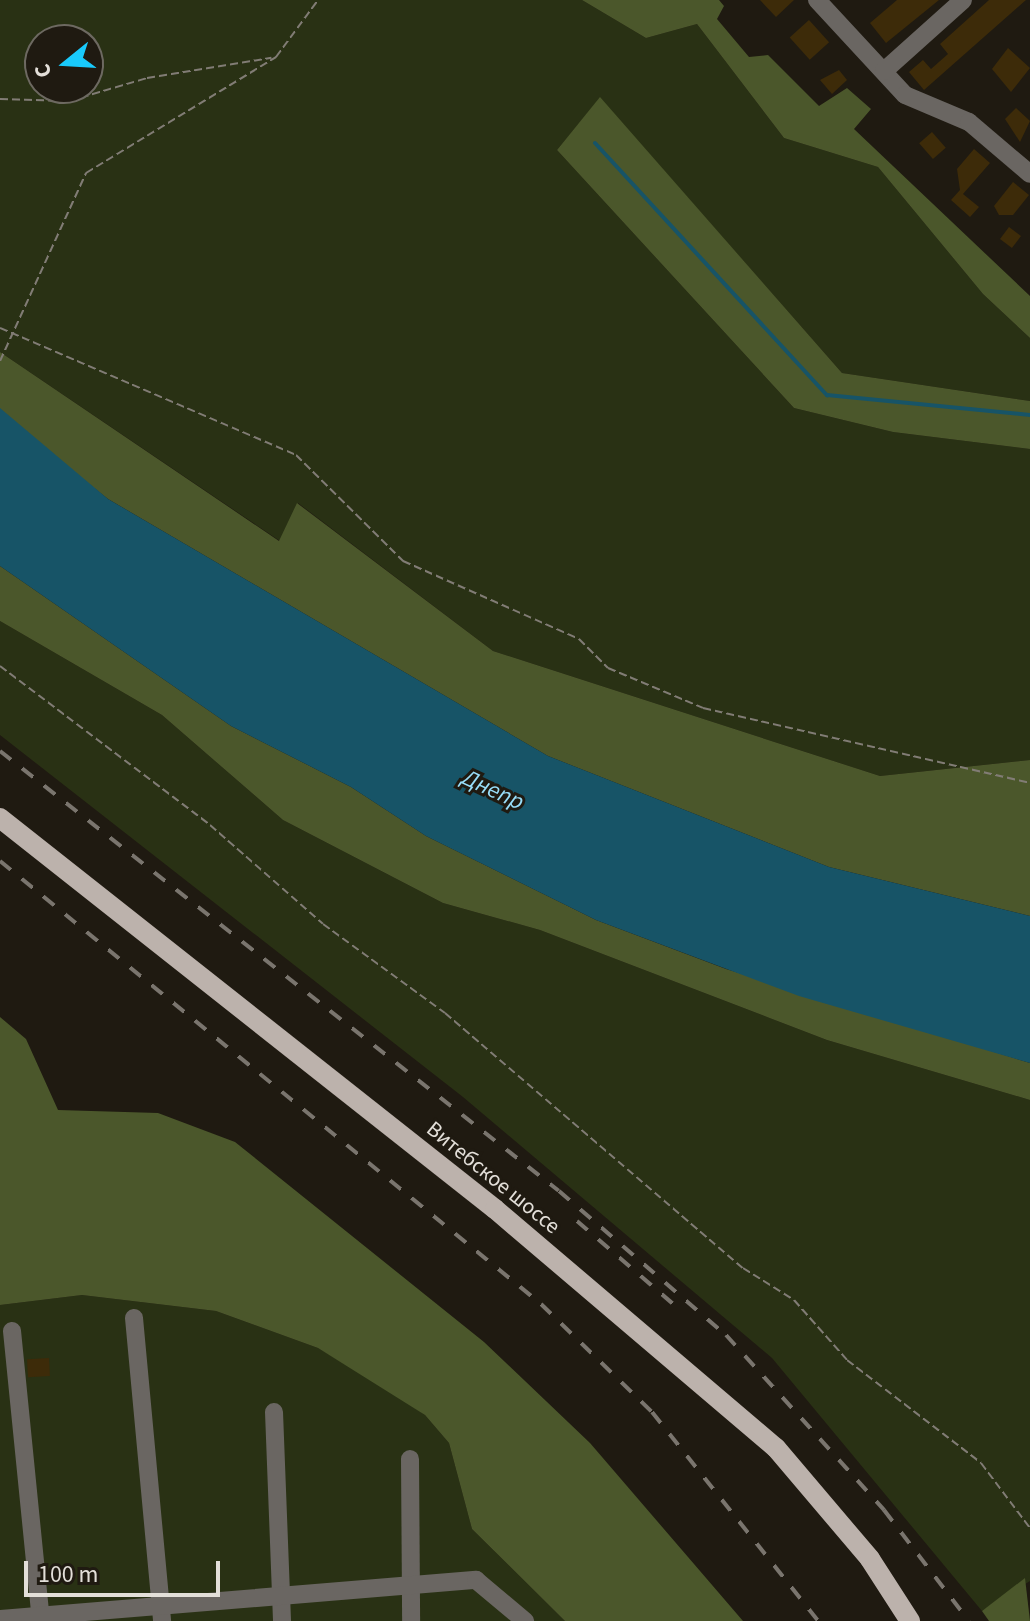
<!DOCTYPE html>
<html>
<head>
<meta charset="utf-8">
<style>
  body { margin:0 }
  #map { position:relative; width:1030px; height:1621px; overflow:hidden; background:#1f1a11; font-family:"Source Sans 3",sans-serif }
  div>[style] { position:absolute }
  .green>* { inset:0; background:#293114 }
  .forest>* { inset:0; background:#4b572b }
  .water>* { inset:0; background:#175467 }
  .stream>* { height:4px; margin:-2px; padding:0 2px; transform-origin:2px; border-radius:2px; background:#175467 }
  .building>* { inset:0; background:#3d2b09; transform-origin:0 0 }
  .path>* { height:2px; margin-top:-1px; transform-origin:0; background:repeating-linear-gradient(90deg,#817c75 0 8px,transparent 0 12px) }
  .minor>* { height:18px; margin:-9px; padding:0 9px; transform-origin:9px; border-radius:9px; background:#6a6662 }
  .major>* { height:20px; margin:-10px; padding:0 10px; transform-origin:10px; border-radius:10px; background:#bcb2ac }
  .rail>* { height:4px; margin-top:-2px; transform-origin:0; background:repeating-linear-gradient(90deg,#7a756e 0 14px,transparent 0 28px) }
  span { translate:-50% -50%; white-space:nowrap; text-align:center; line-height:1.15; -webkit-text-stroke:6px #1f1a11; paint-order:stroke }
  .street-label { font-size:22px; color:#e3dfd9 }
  .water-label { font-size:24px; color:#98ddf8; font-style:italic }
  .north { position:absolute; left:24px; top:24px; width:80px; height:80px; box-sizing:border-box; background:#1f1a11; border:2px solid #6d6961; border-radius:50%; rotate:252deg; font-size:22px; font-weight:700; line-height:32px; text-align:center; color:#e3dfd9 }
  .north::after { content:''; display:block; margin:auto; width:28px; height:36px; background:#19cafc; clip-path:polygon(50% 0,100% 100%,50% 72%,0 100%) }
  .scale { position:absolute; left:24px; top:1561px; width:196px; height:36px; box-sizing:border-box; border:4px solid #e3dfd9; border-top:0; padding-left:10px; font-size:24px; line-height:28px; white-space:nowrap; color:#e3dfd9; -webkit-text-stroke:6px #1f1a11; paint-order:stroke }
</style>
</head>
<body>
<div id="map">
  <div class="green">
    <i style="clip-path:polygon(evenodd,0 0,582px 0,646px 38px,697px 24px,784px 138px,878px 167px,983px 294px,1030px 338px,1030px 401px,842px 373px,600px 98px,557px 150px,794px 408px,893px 432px,1030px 449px,1030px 760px,880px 776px,493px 651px,298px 503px,280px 541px,0 352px,0 0,40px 40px,88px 40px,88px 88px,40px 88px,40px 40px)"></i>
    <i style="clip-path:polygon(0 621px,162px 715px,283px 820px,443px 903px,540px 930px,827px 1040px,1030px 1100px,1030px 1581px,982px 1611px,772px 1358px,463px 1097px,0 735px)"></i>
    <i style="clip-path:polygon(82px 1295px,216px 1311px,318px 1348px,388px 1389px,425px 1415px,449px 1443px,472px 1529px,565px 1621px,0 1621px,0 1305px)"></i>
  </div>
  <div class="forest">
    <i style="clip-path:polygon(582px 0,719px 0,724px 6px,717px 19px,749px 57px,768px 55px,819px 106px,847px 88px,871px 109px,854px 129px,1030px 296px,1030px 338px,983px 294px,878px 167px,784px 138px,697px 24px,646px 38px)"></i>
    <i style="clip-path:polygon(600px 97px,842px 373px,1030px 401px,1030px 449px,893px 432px,794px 408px,557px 150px)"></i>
    <i style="clip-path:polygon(0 352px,279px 541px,297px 503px,493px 651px,880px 776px,1030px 760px,1030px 916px,829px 867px,548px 756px,108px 499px,0 413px)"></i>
    <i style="clip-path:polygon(0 566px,231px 726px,351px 787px,426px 836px,596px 920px,726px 969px,1030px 1063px,1030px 1100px,827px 1040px,540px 930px,443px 903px,283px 820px,162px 715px,0 621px)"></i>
    <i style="clip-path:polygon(0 1017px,26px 1039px,58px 1110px,158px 1113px,235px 1142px,484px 1342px,590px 1443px,743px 1621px,565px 1621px,472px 1529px,449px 1443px,425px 1415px,318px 1348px,216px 1311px,82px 1295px,0 1305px)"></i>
    <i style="clip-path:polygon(1025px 1578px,1030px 1621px,989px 1621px,982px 1611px)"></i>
  </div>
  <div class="water">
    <i style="clip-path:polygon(0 408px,108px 499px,548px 756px,829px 867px,1030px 916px,1030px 1063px,799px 996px,596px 920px,426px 836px,351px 787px,231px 726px,0 566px)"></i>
  </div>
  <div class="stream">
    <i style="left:595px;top:143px;width:343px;rotate:47.4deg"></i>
    <i style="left:827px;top:395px;width:204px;rotate:5.6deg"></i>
  </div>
  <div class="building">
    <i style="clip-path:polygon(760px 0,794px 0,776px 17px)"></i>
    <i style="clip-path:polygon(897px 0,939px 0,886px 43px,870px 23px)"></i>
    <i style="clip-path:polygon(989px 0,1026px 0,924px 90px,909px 72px,923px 60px,931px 69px,948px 54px,940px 44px)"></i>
    <i style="left:809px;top:20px;width:30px;height:26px;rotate:48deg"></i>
    <i style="clip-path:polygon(1008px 48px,1030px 68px,1011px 92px,992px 69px)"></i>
    <i style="clip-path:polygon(839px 70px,847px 80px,832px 94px,820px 80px)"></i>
    <i style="clip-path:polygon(1016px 108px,1030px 121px,1020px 142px,1005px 119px)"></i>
    <i style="left:932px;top:132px;width:21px;height:17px;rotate:49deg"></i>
    <i style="clip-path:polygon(974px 149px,990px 163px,963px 194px,979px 207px,970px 217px,951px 200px,960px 190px,957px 169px)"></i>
    <i style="clip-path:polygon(1013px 182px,1029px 195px,1013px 215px,999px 215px,994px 206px)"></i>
    <i style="left:1009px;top:227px;width:15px;height:15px;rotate:37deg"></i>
    <i style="left:49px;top:1358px;width:18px;height:22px;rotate:87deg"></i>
  </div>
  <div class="path">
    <i style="left:0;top:99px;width:69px;rotate:1.7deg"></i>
    <i style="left:69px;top:101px;width:81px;rotate:-16.4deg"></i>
    <i style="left:147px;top:78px;width:126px;rotate:-9.2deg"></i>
    <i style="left:0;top:328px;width:322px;rotate:23.2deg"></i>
    <i style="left:296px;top:455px;width:151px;rotate:44.7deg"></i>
    <i style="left:403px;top:561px;width:193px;rotate:23.9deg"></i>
    <i style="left:579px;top:639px;width:41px;rotate:45deg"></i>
    <i style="left:608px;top:668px;width:103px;rotate:22.8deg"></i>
    <i style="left:703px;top:708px;width:335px;rotate:12.9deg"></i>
    <i style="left:0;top:361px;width:207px;rotate:-65.4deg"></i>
    <i style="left:86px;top:173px;width:223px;rotate:-31.4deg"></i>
    <i style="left:276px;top:57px;width:71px;rotate:-53.6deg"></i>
    <i style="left:0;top:666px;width:263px;rotate:37.1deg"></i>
    <i style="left:210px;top:825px;width:150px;rotate:41.2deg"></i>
    <i style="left:323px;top:924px;width:151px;rotate:36.1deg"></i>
    <i style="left:445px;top:1013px;width:392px;rotate:40.6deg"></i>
    <i style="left:743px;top:1268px;width:60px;rotate:32.1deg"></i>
    <i style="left:794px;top:1300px;width:80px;rotate:48.5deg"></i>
    <i style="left:847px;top:1360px;width:169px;rotate:37.5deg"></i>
    <i style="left:981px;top:1463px;width:81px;rotate:53deg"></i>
  </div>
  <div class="minor">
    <i style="left:817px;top:0;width:129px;rotate:47.2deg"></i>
    <i style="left:905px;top:95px;width:69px;rotate:22.9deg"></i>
    <i style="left:969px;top:122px;width:80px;rotate:40.4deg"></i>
    <i style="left:884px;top:71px;width:106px;rotate:-41.9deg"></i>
    <i style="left:134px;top:1318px;width:304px;rotate:84.7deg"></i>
    <i style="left:12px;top:1331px;width:291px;rotate:84.3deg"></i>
    <i style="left:274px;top:1412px;width:209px;rotate:87.8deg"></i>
    <i style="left:410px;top:1459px;width:162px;rotate:89.6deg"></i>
    <i style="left:0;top:1619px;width:478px;rotate:-4.7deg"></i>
    <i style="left:476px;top:1580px;width:64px;rotate:39.9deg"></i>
  </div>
  <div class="major">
    <i style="left:0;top:818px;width:631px;rotate:38.31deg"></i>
    <i style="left:495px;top:1209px;width:369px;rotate:40.4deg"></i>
    <i style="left:776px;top:1448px;width:145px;rotate:49.7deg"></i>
    <i style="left:870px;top:1559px;width:74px;rotate:57.2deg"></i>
  </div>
  <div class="rail">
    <i style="left:0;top:751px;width:711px;rotate:38.21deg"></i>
    <i style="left:559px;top:1191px;width:221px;rotate:40.8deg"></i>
    <i style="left:726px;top:1335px;width:236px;rotate:47.9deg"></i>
    <i style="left:884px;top:1510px;width:140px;rotate:52.6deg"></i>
    <i style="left:0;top:861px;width:699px;rotate:39.31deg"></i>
    <i style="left:541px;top:1304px;width:155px;rotate:44.2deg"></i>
    <i style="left:652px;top:1412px;width:267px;rotate:51.5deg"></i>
    <i style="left:577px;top:1221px;width:136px;rotate:40.8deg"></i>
  </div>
  <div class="street-label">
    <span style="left:493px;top:1178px;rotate:39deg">Витебское шоссе</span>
  </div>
  <div class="water-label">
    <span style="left:493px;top:790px;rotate:25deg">Днепр</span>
  </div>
  <div class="north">С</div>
  <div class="scale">100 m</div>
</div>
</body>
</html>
